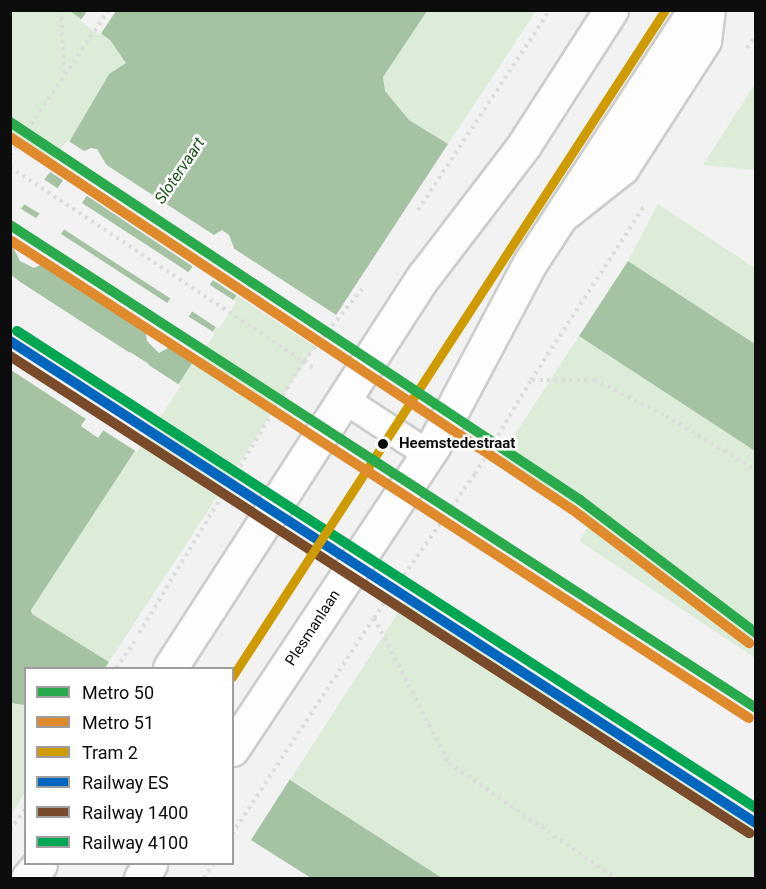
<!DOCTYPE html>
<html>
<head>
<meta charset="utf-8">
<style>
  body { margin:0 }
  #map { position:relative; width:766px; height:889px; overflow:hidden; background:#f1f2f1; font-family:Roboto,sans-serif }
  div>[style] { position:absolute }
  .green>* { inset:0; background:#dcecd9 }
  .water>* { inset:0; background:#a5c3a2 }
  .pier>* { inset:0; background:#f1f2f1; transform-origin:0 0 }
  .path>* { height:4px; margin-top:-2px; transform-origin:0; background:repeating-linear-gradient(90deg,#dbdcdb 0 3px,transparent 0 7.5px) }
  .roads { filter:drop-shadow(2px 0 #cccdcc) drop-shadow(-2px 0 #cccdcc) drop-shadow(0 2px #cccdcc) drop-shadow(0 -2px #cccdcc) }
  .service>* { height:27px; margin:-13.5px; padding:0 13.5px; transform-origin:13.5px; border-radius:13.5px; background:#fdfdfd }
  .tertiary>* { height:33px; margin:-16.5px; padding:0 16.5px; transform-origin:16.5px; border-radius:16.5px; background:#fdfdfd }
  .rail-1>* { height:10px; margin:-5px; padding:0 5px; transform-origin:5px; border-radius:5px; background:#0065bd }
  .rail-2>* { height:10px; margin:-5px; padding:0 5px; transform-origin:5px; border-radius:5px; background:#7a4b2a }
  .rail-3>* { height:10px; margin:-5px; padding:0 5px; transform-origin:5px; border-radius:5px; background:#00a651 }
  .tram-1>* { height:9px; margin:-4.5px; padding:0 4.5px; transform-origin:4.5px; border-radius:4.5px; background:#ce9b02 }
  .metro-1>* { height:10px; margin:-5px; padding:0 5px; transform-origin:5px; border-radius:5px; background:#29ab4d }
  .metro-2>* { height:10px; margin:-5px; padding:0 5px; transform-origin:5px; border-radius:5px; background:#df8b2d }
  .dots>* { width:16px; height:16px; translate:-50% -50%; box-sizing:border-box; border:3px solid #fff; border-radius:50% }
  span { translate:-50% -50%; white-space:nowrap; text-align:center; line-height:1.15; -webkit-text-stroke:5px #fff; paint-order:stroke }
  .stop-label { font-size:15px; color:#0c0d0c; font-weight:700 }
  .left { translate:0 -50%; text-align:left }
  .street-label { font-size:15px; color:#0c0d0c }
  .water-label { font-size:16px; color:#175314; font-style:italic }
  .frame { position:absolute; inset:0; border:12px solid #0c0d0c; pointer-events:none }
  .legend { position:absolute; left:24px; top:667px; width:210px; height:198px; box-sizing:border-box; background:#fff; border:2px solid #9e9e9e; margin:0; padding:8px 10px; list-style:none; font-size:18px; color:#0c0d0c }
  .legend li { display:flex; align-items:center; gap:12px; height:30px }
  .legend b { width:30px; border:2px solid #9e9e9e }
</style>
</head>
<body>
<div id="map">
  <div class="green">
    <i style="clip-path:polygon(10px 11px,70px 11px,110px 40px,124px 56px,126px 64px,109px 74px,55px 166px,11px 141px)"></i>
    <i style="clip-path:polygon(427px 11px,536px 11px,448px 144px,409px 120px,385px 91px,383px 77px)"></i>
    <i style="clip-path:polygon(755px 84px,755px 170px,703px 165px)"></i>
    <i style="clip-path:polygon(658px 204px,755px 268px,755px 344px,628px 261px)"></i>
    <i style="clip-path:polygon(239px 292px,317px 344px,109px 662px,32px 614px,31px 610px)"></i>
    <i style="clip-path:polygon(579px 336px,755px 451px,755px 658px,579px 541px,590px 524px,497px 462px)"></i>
    <i style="clip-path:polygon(405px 602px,755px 828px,755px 878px,442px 878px,290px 780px)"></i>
    <i style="clip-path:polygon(17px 702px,25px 705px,25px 792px,11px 815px,11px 703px)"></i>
  </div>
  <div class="water">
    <i style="clip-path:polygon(evenodd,70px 11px,427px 11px,383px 77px,385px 91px,409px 120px,448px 144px,317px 344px,238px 293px,31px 610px,32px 614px,109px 662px,105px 668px,26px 668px,25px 705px,11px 703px,10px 293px,19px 281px,11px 275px,11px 221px,55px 166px,109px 74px,126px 63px,110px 40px,70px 11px,91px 148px,97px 149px,107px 166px,40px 265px,34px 268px,20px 261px,14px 249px,84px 151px,91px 148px,70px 11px,222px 230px,229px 235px,234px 248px,168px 348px,159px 353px,147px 341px,146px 334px,214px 235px,222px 230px,70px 11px,130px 352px,149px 364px,98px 438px,81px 426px,130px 352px)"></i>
    <i style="clip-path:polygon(628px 261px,755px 344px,755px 451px,579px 336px)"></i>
    <i style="clip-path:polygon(290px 779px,290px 780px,442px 878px,311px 878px,251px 840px)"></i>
  </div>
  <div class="pier">
    <i style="clip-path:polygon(87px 11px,87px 10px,116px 11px,100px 35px,80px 21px)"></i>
    <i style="left:67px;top:140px;width:24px;height:36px;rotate:33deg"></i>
    <i style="clip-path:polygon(102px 162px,217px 237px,195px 268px,84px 194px,104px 166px)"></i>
    <i style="clip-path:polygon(42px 178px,60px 190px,42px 215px,22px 203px)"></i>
    <i style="left:79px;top:201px;width:134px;height:32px;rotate:33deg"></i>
    <i style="clip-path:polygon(18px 207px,39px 220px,18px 251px,11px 246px,10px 216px)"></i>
    <i style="left:58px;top:232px;width:133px;height:37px;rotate:33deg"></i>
    <i style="left:230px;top:246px;width:129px;height:38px;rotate:33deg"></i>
    <i style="clip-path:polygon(11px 276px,181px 386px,137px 452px,101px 429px,145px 365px,131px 356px,89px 421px,11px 370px,10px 288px,15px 281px)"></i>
    <i style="left:207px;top:283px;width:35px;height:32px;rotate:33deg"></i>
    <i style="left:186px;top:315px;width:34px;height:37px;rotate:32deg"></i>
  </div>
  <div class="path">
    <i style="left:61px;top:10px;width:66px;rotate:87.4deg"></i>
    <i style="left:747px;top:48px;width:16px;rotate:-55deg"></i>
    <i style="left:10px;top:155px;width:176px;rotate:-55.7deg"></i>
    <i style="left:10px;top:167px;width:364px;rotate:33.5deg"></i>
    <i style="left:418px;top:210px;width:240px;rotate:-56.6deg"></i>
    <i style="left:532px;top:380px;width:62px"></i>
    <i style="left:594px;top:380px;width:80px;rotate:26.6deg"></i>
    <i style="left:666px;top:416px;width:105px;rotate:31deg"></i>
    <i style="left:374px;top:618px;width:163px;rotate:62.7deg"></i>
    <i style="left:449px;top:763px;width:202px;rotate:34.7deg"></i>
    <i style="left:139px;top:633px;width:318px;rotate:-58.8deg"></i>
    <i style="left:304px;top:361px;width:97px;rotate:-51.2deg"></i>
    <i style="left:116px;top:668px;width:32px;rotate:-55deg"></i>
    <i style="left:10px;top:830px;width:27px;rotate:-54deg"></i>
    <i style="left:232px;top:834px;width:258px;rotate:-56.7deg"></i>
    <i style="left:374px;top:618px;width:176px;rotate:-55deg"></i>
    <i style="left:475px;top:474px;width:109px;rotate:-59.2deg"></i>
    <i style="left:531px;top:380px;width:209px;rotate:-56.9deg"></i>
    <i style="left:204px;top:878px;width:17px;rotate:-57deg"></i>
  </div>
  <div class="roads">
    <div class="service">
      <i style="left:567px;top:215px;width:73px;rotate:-38.3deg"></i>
      <i style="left:624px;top:170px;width:153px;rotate:-57.2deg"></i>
      <i style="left:707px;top:41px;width:31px;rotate:-83deg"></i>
      <i style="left:344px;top:399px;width:100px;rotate:33.2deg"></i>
    </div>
    <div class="tertiary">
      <i style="left:170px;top:668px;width:467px;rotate:-57.1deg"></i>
      <i style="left:424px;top:276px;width:165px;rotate:-52.6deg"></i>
      <i style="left:524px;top:145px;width:161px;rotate:-57.2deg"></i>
      <i style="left:232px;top:749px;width:364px;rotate:-56.4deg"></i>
      <i style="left:433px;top:446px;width:207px;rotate:-62.1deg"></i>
      <i style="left:530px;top:263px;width:302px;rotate:-56.9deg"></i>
      <i style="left:28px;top:878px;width:18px;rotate:-49deg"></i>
      <i style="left:141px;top:878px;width:17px;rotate:-57deg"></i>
    </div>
  </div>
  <div class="rail-1">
    <i style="left:10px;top:341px;width:888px;rotate:32.87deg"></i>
  </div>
  <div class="rail-2">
    <i style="left:10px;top:356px;width:880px;rotate:32.84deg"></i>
  </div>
  <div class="rail-3">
    <i style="left:17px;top:331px;width:880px;rotate:32.84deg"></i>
  </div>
  <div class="tram-1">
    <i style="left:232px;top:677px;width:795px;rotate:-57.01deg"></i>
  </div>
  <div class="metro-1">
    <i style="left:10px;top:122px;width:684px;rotate:33.55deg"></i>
    <i style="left:580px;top:500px;width:221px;rotate:37.1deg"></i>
    <i style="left:10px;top:225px;width:889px;rotate:32.92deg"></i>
  </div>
  <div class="metro-2">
    <i style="left:10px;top:137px;width:675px;rotate:33.53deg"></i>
    <i style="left:573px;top:510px;width:221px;rotate:37.1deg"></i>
    <i style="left:10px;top:240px;width:880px;rotate:32.9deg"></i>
  </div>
  <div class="dots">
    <i style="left:383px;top:444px;background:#0c0d0c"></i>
  </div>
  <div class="stop-label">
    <span class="left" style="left:399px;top:444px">Heemstedestraat</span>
  </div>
  <div class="street-label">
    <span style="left:313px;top:628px;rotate:-57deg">Plesmanlaan</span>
  </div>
  <div class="water-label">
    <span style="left:180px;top:171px;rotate:-56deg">Slotervaart</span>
  </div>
  <div class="frame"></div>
  <ul class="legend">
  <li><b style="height:8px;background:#29ab4d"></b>Metro 50</li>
  <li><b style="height:8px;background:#df8b2d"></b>Metro 51</li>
  <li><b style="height:8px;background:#ce9b02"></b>Tram 2</li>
  <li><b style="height:8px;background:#0065bd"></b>Railway ES</li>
  <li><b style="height:8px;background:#7a4b2a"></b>Railway 1400</li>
  <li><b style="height:8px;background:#00a651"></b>Railway 4100</li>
  </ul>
</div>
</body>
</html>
